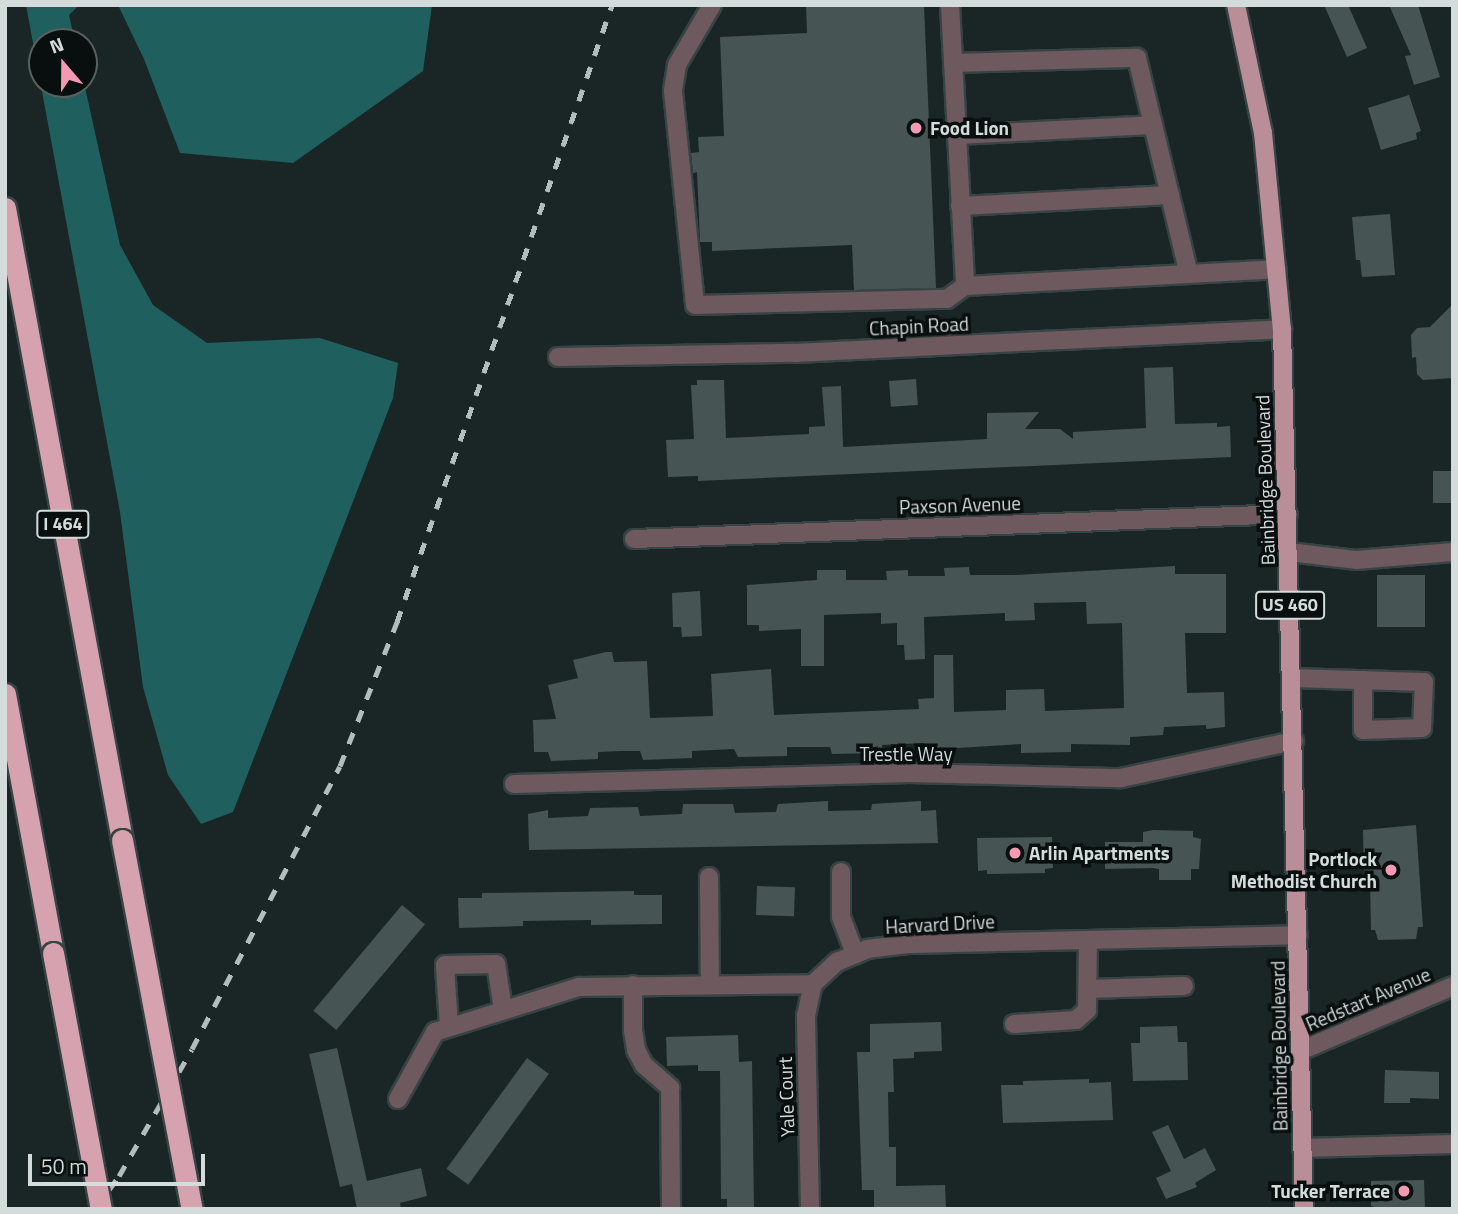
<!DOCTYPE html>
<html>
<head>
<meta charset="utf-8">
<style>
  body { margin:0 }
  #map { position:relative; width:1458px; height:1214px; overflow:hidden; background:#1a2626; font-family:"Titillium Web",sans-serif }
  div>[style] { position:absolute }
  .forest>* { inset:0; background:#1f605f }
  .building>* { inset:0; background:#475454; transform-origin:0 0 }
  .roads { filter:drop-shadow(2px 0 #384343) drop-shadow(-2px 0 #384343) drop-shadow(0 2px #384343) drop-shadow(0 -2px #384343) }
  .minor>* { height:18px; margin:-9px; padding:0 9px; transform-origin:9px; border-radius:9px; background:#6e595e }
  .major>* { height:18px; margin:-9px; padding:0 9px; transform-origin:9px; border-radius:9px; background:#b98e98 }
  .highway>* { height:21px; margin:-10.5px; padding:0 10.5px; transform-origin:10.5px; border-radius:10.5px; background:#d7a2af }
  .rail>* { height:5px; margin-top:-2.5px; transform-origin:0; background:repeating-linear-gradient(90deg,#b4bdbd 0 12px,transparent 0 24px) }
  .bridges { filter:drop-shadow(2px 0 #384343) drop-shadow(-2px 0 #384343) drop-shadow(0 2px #384343) drop-shadow(0 -2px #384343) }
  .highway-bridge>* { height:21px; margin:-10.5px; padding:0 10.5px; transform-origin:10.5px; border-radius:10.5px; background:#d7a2af }
  .dots>* { width:19px; height:19px; translate:-50% -50%; box-sizing:border-box; border:4px solid #090e0e; border-radius:50% }
  span { translate:-50% -50%; white-space:nowrap; text-align:center; line-height:1.15; -webkit-text-stroke:7px #090e0e; paint-order:stroke }
  .shield-label span { padding:2px 5px; background:#090e0e; border:2px solid; border-radius:5px; -webkit-text-stroke-width:0 }
  .shield-label { font-size:18px; color:#d3dbdb; font-weight:700 }
  .poi-label { font-size:19px; color:#d3dbdb; font-weight:700 }
  .left { translate:0 -50%; text-align:left }
  .right { translate:-100% -50%; text-align:right }
  .street-label { font-size:19px; color:#d3dbdb }
  .frame { position:absolute; inset:0; border:7px solid #d3dbdb; pointer-events:none }
  .north { position:absolute; left:28px; top:28px; width:70px; height:70px; box-sizing:border-box; background:#090e0e; border:2px solid #5a6060; border-radius:50%; rotate:340deg; font-size:19px; font-weight:700; line-height:28px; text-align:center; color:#d3dbdb }
  .north::after { content:''; display:block; margin:auto; width:24px; height:32px; background:#f19ab1; clip-path:polygon(50% 0,100% 100%,50% 72%,0 100%) }
  .scale { position:absolute; left:28px; top:1154px; width:177px; height:32px; box-sizing:border-box; border:4px solid #d3dbdb; border-top:0; padding-left:9px; font-size:21px; line-height:24px; white-space:nowrap; color:#d3dbdb; -webkit-text-stroke:5px #090e0e; paint-order:stroke }
</style>
</head>
<body>
<div id="map">
  <div class="forest">
    <i style="clip-path:polygon(26px 5px,79px 5px,69px 15px,75px 42px,42px 42px,42px 84px,84px 83px,120px 245px,153px 305px,207px 343px,320px 338px,398px 363px,393px 398px,233px 812px,201px 824px,168px 775px,143px 687px,120px 512px)"></i>
    <i style="clip-path:polygon(118px 5px,432px 5px,423px 71px,293px 163px,180px 153px,144px 59px)"></i>
  </div>
  <div class="building">
    <i style="clip-path:polygon(806px 5px,924px 5px,936px 288px,854px 290px,852px 245px,712px 251px,712px 242px,700px 242px,697px 172px,693px 173px,691px 153px,699px 152px,698px 137px,724px 136px,720px 37px,807px 33px)"></i>
    <i style="clip-path:polygon(1324px 5px,1348px 5px,1367px 48px,1347px 57px)"></i>
    <i style="clip-path:polygon(1389px 5px,1418px 5px,1440px 77px,1414px 85px,1405px 56px,1411px 55px)"></i>
    <i style="clip-path:polygon(1409px 95px,1421px 131px,1416px 133px,1417px 139px,1381px 150px,1368px 108px)"></i>
    <i style="clip-path:polygon(1390px 214px,1395px 275px,1362px 277px,1360px 260px,1356px 260px,1352px 217px)"></i>
    <i style="clip-path:polygon(1453px 304px,1453px 378px,1423px 380px,1417px 374px,1416px 357px,1412px 358px,1411px 335px,1417px 328px,1430px 327px)"></i>
    <i style="clip-path:polygon(1173px 367px,1175px 424px,1217px 423px,1217px 427px,1230px 426px,1231px 457px,698px 481px,698px 476px,668px 477px,666px 440px,694px 439px,691px 385px,697px 385px,697px 380px,724px 380px,726px 438px,809px 434px,809px 427px,825px 426px,822px 387px,841px 386px,843px 447px,987px 439px,987px 413px,1039px 412px,1025px 429px,1060px 429px,1073px 439px,1073px 432px,1146px 428px,1144px 368px)"></i>
    <i style="left:916px;top:379px;width:26px;height:27px;rotate:86deg"></i>
    <i style="left:1453px;top:471px;width:32px;height:20px;rotate:90deg"></i>
    <i style="clip-path:polygon(1175px 566px,1175px 574px,1226px 574px,1226px 633px,1185px 633px,1187px 693px,1224px 692px,1225px 727px,1206px 729px,1206px 725px,1164px 727px,1163px 735px,1130px 737px,1130px 745px,1071px 744px,1071px 752px,1021px 753px,1021px 744px,926px 750px,924px 743px,882px 745px,882px 753px,832px 754px,830px 747px,787px 747px,787px 756px,738px 757px,734px 749px,692px 751px,692px 758px,643px 760px,640px 751px,620px 751px,598px 752px,598px 759px,551px 761px,548px 752px,534px 752px,533px 720px,556px 719px,548px 685px,578px 678px,573px 660px,606px 652px,612px 652px,614px 662px,647px 661px,650px 718px,713px 716px,711px 674px,771px 669px,774px 715px,919px 709px,918px 699px,934px 698px,934px 655px,953px 655px,954px 712px,1006px 710px,1006px 690px,1044px 689px,1045px 711px,1124px 708px,1122px 623px,1087px 624px,1086px 602px,1034px 603px,1035px 620px,1005px 621px,1005px 613px,924px 617px,925px 659px,905px 660px,904px 645px,897px 645px,897px 623px,881px 624px,881px 613px,824px 615px,824px 666px,801px 666px,801px 629px,759px 631px,759px 625px,747px 625px,747px 585px,817px 580px,817px 570px,846px 570px,846px 580px,887px 580px,886px 571px,908px 570px,908px 576px,945px 576px,944px 568px,969px 567px,970px 575px,1014px 575px)"></i>
    <i style="left:1377px;top:575px;width:48px;height:52px"></i>
    <i style="clip-path:polygon(700px 591px,702px 636px,682px 637px,681px 627px,673px 627px,672px 593px)"></i>
    <i style="clip-path:polygon(828px 801px,828px 811px,871px 810px,872px 804px,921px 801px,921px 811px,936px 810px,938px 843px,529px 850px,528px 814px,548px 810px,548px 818px,588px 816px,590px 808px,638px 807px,640px 816px,682px 814px,683px 804px,733px 804px,735px 813px,776px 812px,778px 804px)"></i>
    <i style="clip-path:polygon(1416px 825px,1423px 927px,1418px 927px,1416px 939px,1378px 940px,1375px 930px,1371px 930px,1370px 881px,1364px 882px,1363px 830px)"></i>
    <i style="clip-path:polygon(1153px 830px,1193px 831px,1193px 837px,1201px 839px,1199px 869px,1191px 869px,1191px 880px,1159px 880px,1159px 869px,1153px 868px,1105px 869px,1105px 842px,1143px 842px,1143px 832px)"></i>
    <i style="clip-path:polygon(1052px 837px,1053px 868px,1045px 869px,1045px 873px,987px 874px,987px 870px,978px 871px,977px 838px)"></i>
    <i style="left:757px;top:886px;width:38px;height:29px;rotate:2deg"></i>
    <i style="clip-path:polygon(634px 891px,634px 895px,662px 895px,662px 924px,591px 925px,591px 920px,523px 921px,523px 926px,459px 928px,458px 898px,482px 898px,482px 893px)"></i>
    <i style="left:402px;top:905px;width:30px;height:138px;rotate:40deg"></i>
    <i style="clip-path:polygon(941px 1022px,942px 1051px,914px 1052px,914px 1058px,893px 1059px,894px 1092px,888px 1092px,889px 1147px,896px 1147px,896px 1186px,945px 1185px,946px 1209px,874px 1209px,874px 1190px,862px 1190px,857px 1052px,870px 1052px,870px 1024px)"></i>
    <i style="clip-path:polygon(1177px 1026px,1178px 1042px,1187px 1042px,1188px 1080px,1133px 1081px,1131px 1043px,1140px 1043px,1140px 1027px)"></i>
    <i style="clip-path:polygon(738px 1035px,739px 1062px,752px 1061px,754px 1209px,727px 1209px,727px 1199px,721px 1199px,720px 1071px,698px 1071px,698px 1065px,667px 1066px,666px 1037px)"></i>
    <i style="clip-path:polygon(337px 1048px,367px 1181px,421px 1168px,427px 1196px,400px 1203px,401px 1209px,357px 1209px,352px 1184px,340px 1187px,309px 1054px)"></i>
    <i style="left:527px;top:1058px;width:27px;height:137px;rotate:36deg"></i>
    <i style="clip-path:polygon(1385px 1070px,1439px 1072px,1439px 1099px,1410px 1098px,1410px 1103px,1384px 1103px)"></i>
    <i style="clip-path:polygon(1089px 1079px,1089px 1083px,1111px 1082px,1113px 1120px,1003px 1123px,1001px 1085px,1023px 1085px,1023px 1081px)"></i>
    <i style="clip-path:polygon(1168px 1125px,1184px 1159px,1205px 1148px,1216px 1170px,1195px 1183px,1197px 1187px,1166px 1199px,1156px 1178px,1171px 1171px,1152px 1132px)"></i>
    <i style="clip-path:polygon(1424px 1180px,1425px 1209px,1383px 1209px,1371px 1206px,1371px 1181px)"></i>
  </div>
  <div class="roads">
    <div class="minor">
      <i style="left:712px;top:5px;width:69px;rotate:120.3deg"></i>
      <i style="left:677px;top:65px;width:26px;rotate:99deg"></i>
      <i style="left:673px;top:91px;width:215px;rotate:84.1deg"></i>
      <i style="left:695px;top:305px;width:252px;rotate:-1.4deg"></i>
      <i style="left:947px;top:299px;width:22px;rotate:-36deg"></i>
      <i style="left:950px;top:5px;width:281px;rotate:86.9deg"></i>
      <i style="left:965px;top:286px;width:312px;rotate:-3.1deg"></i>
      <i style="left:953px;top:63px;width:184px;rotate:-1.6deg"></i>
      <i style="left:1137px;top:58px;width:222px;rotate:76.5deg"></i>
      <i style="left:957px;top:135px;width:196px;rotate:-2.9deg"></i>
      <i style="left:960px;top:206px;width:210px;rotate:-3deg"></i>
      <i style="left:558px;top:357px;width:237px;rotate:-1deg"></i>
      <i style="left:795px;top:353px;width:488px;rotate:-2.8deg"></i>
      <i style="left:634px;top:539px;width:654px;rotate:-2.19deg"></i>
      <i style="left:1289px;top:552px;width:67px;rotate:6.8deg"></i>
      <i style="left:1356px;top:560px;width:97px;rotate:-4.7deg"></i>
      <i style="left:1292px;top:678px;width:132px;rotate:1.7deg"></i>
      <i style="left:1424px;top:682px;width:46px;rotate:92.5deg"></i>
      <i style="left:1422px;top:728px;width:59px;rotate:178.1deg"></i>
      <i style="left:1363px;top:730px;width:50px;rotate:-90deg"></i>
      <i style="left:514px;top:784px;width:395px;rotate:-1.6deg"></i>
      <i style="left:909px;top:773px;width:212px;rotate:1.4deg"></i>
      <i style="left:1121px;top:778px;width:177px;rotate:-12.1deg"></i>
      <i style="left:841px;top:872px;width:45px;rotate:90deg"></i>
      <i style="left:841px;top:917px;width:40px;rotate:69deg"></i>
      <i style="left:709px;top:877px;width:108px;rotate:89.5deg"></i>
      <i style="left:633px;top:985px;width:45px;rotate:90deg"></i>
      <i style="left:633px;top:1030px;width:20px;rotate:81deg"></i>
      <i style="left:636px;top:1050px;width:17px;rotate:62deg"></i>
      <i style="left:644px;top:1065px;width:35px;rotate:41deg"></i>
      <i style="left:670px;top:1088px;width:118px;rotate:89.5deg"></i>
      <i style="left:1088px;top:989px;width:96px;rotate:-1.8deg"></i>
      <i style="left:1014px;top:1024px;width:62px;rotate:-3.7deg"></i>
      <i style="left:1076px;top:1020px;width:15px;rotate:-42deg"></i>
      <i style="left:1087px;top:1010px;width:70px;rotate:-89.2deg"></i>
      <i style="left:449px;top:1026px;width:61px;rotate:-93.8deg"></i>
      <i style="left:445px;top:965px;width:51px;rotate:-1.1deg"></i>
      <i style="left:496px;top:964px;width:46px;rotate:81.2deg"></i>
      <i style="left:1300px;top:1051px;width:166px;rotate:-23deg"></i>
      <i style="left:398px;top:1099px;width:77px;rotate:-61.1deg"></i>
      <i style="left:435px;top:1032px;width:151px;rotate:-17.4deg"></i>
      <i style="left:579px;top:987px;width:234px;rotate:-0.7deg"></i>
      <i style="left:813px;top:984px;width:33px;rotate:-43deg"></i>
      <i style="left:837px;top:962px;width:33px;rotate:-23deg"></i>
      <i style="left:867px;top:949px;width:41px;rotate:-7deg"></i>
      <i style="left:908px;top:944px;width:390px;rotate:-1.3deg"></i>
      <i style="left:1302px;top:1148px;width:151px;rotate:-1.5deg"></i>
      <i style="left:810px;top:1209px;width:193px;rotate:-91.2deg"></i>
      <i style="left:806px;top:1016px;width:33px;rotate:-78deg"></i>
    </div>
    <div class="major">
      <i style="left:1236px;top:5px;width:131px;rotate:78.1deg"></i>
      <i style="left:1263px;top:133px;width:197px;rotate:84.5deg"></i>
      <i style="left:1282px;top:329px;width:880px;rotate:88.57deg"></i>
    </div>
    <div class="highway">
      <i style="left:5px;top:208px;width:643px;rotate:79.51deg"></i>
      <i style="left:5px;top:694px;width:263px;rotate:79.5deg"></i>
    </div>
  </div>
  <div class="rail">
    <i style="left:95px;top:1209px;width:41px;rotate:-54deg"></i>
    <i style="left:119px;top:1176px;width:146px;rotate:-60.1deg"></i>
    <i style="left:192px;top:1049px;width:319px;rotate:-62.4deg"></i>
    <i style="left:340px;top:766px;width:155px;rotate:-68.4deg"></i>
    <i style="left:397px;top:622px;width:653px;rotate:-70.79deg"></i>
  </div>
  <div class="bridges">
    <div class="highway-bridge">
      <i style="left:122px;top:840px;width:376px;rotate:79.3deg"></i>
      <i style="left:53px;top:953px;width:260px;rotate:79.4deg"></i>
    </div>
  </div>
  <div class="dots">
    <i style="left:916px;top:128px;background:#f19ab1"></i>
    <i style="left:1015px;top:853px;background:#f19ab1"></i>
    <i style="left:1391px;top:870px;background:#f19ab1"></i>
    <i style="left:1404px;top:1191px;background:#f19ab1"></i>
  </div>
  <div class="shield-label">
    <span style="left:63px;top:524px">I 464</span>
    <span style="left:1290px;top:605px">US 460</span>
  </div>
  <div class="poi-label">
    <span class="left" style="left:930px;top:128px">Food Lion</span>
    <span class="left" style="left:1029px;top:853px">Arlin Apartments</span>
    <span class="right" style="left:1377px;top:870px">Portlock<br>Methodist Church</span>
    <span class="right" style="left:1390px;top:1191px">Tucker Terrace</span>
  </div>
  <div class="street-label">
    <span style="left:919px;top:326px;rotate:-3deg">Chapin Road</span>
    <span style="left:1265px;top:480px;rotate:-92deg">Bainbridge Boulevard</span>
    <span style="left:960px;top:505px;rotate:-2deg">Paxson Avenue</span>
    <span style="left:906px;top:754px">Trestle Way</span>
    <span style="left:940px;top:924px;rotate:-3deg">Harvard Drive</span>
    <span style="left:1368px;top:999px;rotate:-23deg">Redstart Avenue</span>
    <span style="left:1279px;top:1046px;rotate:-91deg">Bainbridge Boulevard</span>
    <span style="left:786px;top:1097px;rotate:-92deg">Yale Court</span>
  </div>
  <div class="frame"></div>
  <div class="north">N</div>
  <div class="scale">50 m</div>
</div>
</body>
</html>
